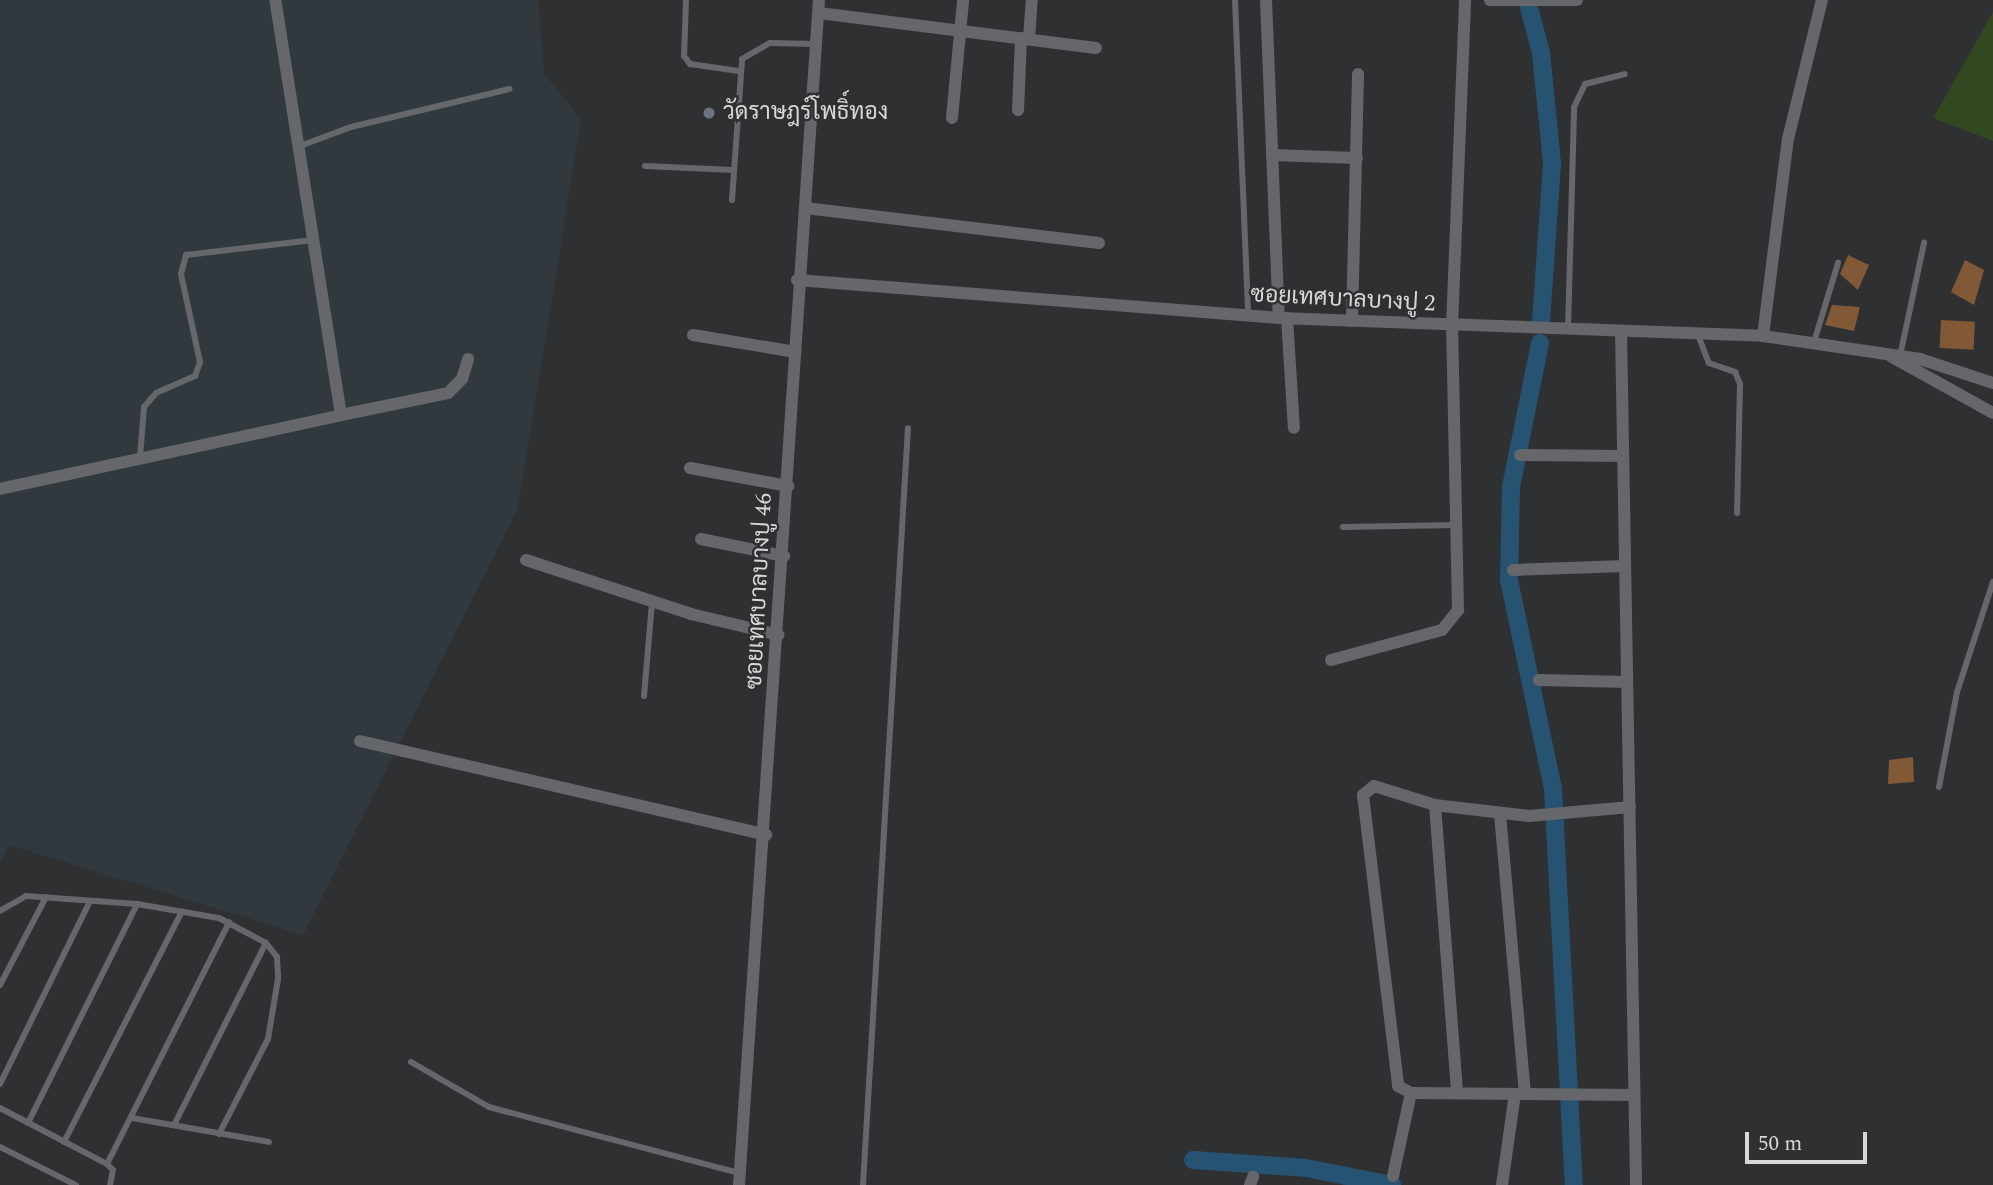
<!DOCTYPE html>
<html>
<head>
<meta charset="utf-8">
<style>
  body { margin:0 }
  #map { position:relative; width:1993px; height:1185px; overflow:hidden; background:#2e3032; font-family:Spectral,Sarabun,serif }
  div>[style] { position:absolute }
  .built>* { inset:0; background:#31393f }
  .green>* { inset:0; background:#314820 }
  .canal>* { height:18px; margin:-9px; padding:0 9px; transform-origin:9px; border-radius:9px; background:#275373 }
  .building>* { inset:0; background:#815936; transform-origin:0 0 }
  .service>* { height:6px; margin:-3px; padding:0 3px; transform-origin:3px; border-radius:3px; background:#65676a }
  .minor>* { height:12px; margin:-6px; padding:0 6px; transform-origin:6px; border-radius:6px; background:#65676a }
  .dots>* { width:19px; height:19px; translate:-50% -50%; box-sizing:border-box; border:4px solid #2e3032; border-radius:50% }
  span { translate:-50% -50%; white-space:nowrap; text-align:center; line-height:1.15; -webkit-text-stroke:5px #2e3032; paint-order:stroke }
  .poi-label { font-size:23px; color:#d6d8d9 }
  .left { translate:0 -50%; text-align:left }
  .street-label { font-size:23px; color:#d6d8d9 }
  .scale { position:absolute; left:1745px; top:1132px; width:122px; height:32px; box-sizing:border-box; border:4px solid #d6d8d9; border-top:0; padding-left:9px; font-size:21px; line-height:24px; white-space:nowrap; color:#d6d8d9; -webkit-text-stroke:5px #2e3032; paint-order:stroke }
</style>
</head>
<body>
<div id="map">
  <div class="built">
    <i style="clip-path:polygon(0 0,538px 0,544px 73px,581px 120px,518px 508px,303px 935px,9px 845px,0 863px)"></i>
  </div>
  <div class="green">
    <i style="clip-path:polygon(1993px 12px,1993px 141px,1933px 118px)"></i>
  </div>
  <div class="canal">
    <i style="left:1527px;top:0;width:55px;rotate:75.2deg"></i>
    <i style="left:1541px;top:53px;width:112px;rotate:84.3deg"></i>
    <i style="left:1552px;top:164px;width:158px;rotate:94deg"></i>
    <i style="left:1540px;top:343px;width:147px;rotate:101.4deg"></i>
    <i style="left:1511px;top:487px;width:93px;rotate:91.2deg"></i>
    <i style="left:1509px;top:580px;width:213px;rotate:78.1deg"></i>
    <i style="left:1553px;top:788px;width:398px;rotate:87deg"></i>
    <i style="left:1193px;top:1160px;width:113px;rotate:4deg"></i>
    <i style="left:1306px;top:1168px;width:88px;rotate:11.2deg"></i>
  </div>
  <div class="building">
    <i style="clip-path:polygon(1848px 255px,1869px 265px,1858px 290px,1840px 274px)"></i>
    <i style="clip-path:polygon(1965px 260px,1984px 270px,1974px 305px,1951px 292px)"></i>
    <i style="clip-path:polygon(1832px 305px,1860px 307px,1854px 331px,1825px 325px)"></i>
    <i style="left:1941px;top:320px;width:34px;height:28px;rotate:3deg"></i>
    <i style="clip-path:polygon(1913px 757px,1914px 782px,1888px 784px,1889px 760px)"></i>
  </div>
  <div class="service">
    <i style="left:686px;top:0;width:56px;rotate:92deg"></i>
    <i style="left:684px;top:56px;width:10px;rotate:53deg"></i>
    <i style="left:690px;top:64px;width:49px;rotate:8.3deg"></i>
    <i style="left:1235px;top:0;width:316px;rotate:87.6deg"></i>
    <i style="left:300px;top:146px;width:54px;rotate:-20.4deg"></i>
    <i style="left:351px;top:127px;width:163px;rotate:-13.5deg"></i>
    <i style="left:645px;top:166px;width:88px;rotate:2.6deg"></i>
    <i style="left:732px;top:200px;width:141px;rotate:-85.9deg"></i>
    <i style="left:742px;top:59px;width:32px;rotate:-30deg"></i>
    <i style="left:770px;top:43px;width:45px;rotate:1.3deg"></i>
    <i style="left:1568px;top:328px;width:221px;rotate:-88.4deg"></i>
    <i style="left:1574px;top:107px;width:25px;rotate:-64deg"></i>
    <i style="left:1585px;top:84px;width:41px;rotate:-14deg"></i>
    <i style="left:1698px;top:335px;width:30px;rotate:69deg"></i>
    <i style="left:1709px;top:363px;width:28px;rotate:19deg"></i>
    <i style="left:1735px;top:372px;width:13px;rotate:67deg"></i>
    <i style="left:1740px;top:384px;width:129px;rotate:91.3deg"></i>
    <i style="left:1814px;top:342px;width:83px;rotate:-73.1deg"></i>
    <i style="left:1900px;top:356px;width:116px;rotate:-78deg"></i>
    <i style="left:140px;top:458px;width:51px;rotate:-85.5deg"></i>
    <i style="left:144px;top:407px;width:18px;rotate:-49deg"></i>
    <i style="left:156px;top:393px;width:43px;rotate:-23.6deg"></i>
    <i style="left:195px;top:376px;width:15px;rotate:-70deg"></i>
    <i style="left:200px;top:362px;width:90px;rotate:-102.2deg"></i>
    <i style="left:181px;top:274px;width:20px;rotate:-75deg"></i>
    <i style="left:186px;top:255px;width:128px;rotate:-6.7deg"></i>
    <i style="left:1343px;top:527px;width:114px;rotate:-1deg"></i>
    <i style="left:644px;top:696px;width:94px;rotate:-85.1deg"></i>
    <i style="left:1939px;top:787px;width:97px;rotate:-79.3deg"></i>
    <i style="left:1957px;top:692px;width:116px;rotate:-71.9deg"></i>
    <i style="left:0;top:911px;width:30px;rotate:-30deg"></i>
    <i style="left:26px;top:896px;width:111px;rotate:4.1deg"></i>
    <i style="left:137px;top:904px;width:83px;rotate:9.7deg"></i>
    <i style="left:219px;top:918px;width:53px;rotate:28deg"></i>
    <i style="left:266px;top:943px;width:18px;rotate:52deg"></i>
    <i style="left:277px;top:957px;width:22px;rotate:87deg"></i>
    <i style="left:278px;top:979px;width:61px;rotate:99.5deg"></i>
    <i style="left:268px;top:1039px;width:107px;rotate:117.3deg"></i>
    <i style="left:0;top:985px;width:99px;rotate:-62.4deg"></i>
    <i style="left:411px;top:1062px;width:90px;rotate:30deg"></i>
    <i style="left:489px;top:1107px;width:259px;rotate:14.8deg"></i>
    <i style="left:0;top:1084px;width:204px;rotate:-63.8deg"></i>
    <i style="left:0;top:1108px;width:121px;rotate:27.6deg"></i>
    <i style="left:107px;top:1164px;width:8px;rotate:45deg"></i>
    <i style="left:113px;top:1170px;width:15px;rotate:101deg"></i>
    <i style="left:132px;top:1118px;width:139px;rotate:9.9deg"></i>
    <i style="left:28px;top:1123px;width:245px;rotate:-63.5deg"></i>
    <i style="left:174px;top:1125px;width:204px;rotate:-63.2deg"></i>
    <i style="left:64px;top:1142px;width:259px;rotate:-62.9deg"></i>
    <i style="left:0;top:1147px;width:85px;rotate:26.6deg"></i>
    <i style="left:107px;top:1164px;width:271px;rotate:-63.2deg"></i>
    <i style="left:863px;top:1185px;width:758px;rotate:-86.6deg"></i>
  </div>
  <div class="minor">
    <i style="left:1266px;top:0;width:318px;rotate:87.7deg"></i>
    <i style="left:1490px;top:0;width:87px"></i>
    <i style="left:819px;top:13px;width:279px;rotate:7.2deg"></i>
    <i style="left:1029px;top:39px;width:39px;rotate:-86deg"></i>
    <i style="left:1018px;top:110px;width:72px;rotate:-87.6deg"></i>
    <i style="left:952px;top:118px;width:117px;rotate:-84.6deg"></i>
    <i style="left:1272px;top:155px;width:85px;rotate:2deg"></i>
    <i style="left:805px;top:208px;width:296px;rotate:6.8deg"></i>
    <i style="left:797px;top:280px;width:483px;rotate:4.5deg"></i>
    <i style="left:1279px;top:318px;width:484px;rotate:2.1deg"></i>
    <i style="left:1763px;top:336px;width:159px;rotate:8.3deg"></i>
    <i style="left:1920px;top:359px;width:77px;rotate:18.2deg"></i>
    <i style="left:1287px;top:318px;width:110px;rotate:86.4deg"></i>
    <i style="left:1352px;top:321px;width:247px;rotate:-88.6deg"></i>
    <i style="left:1621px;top:331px;width:854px;rotate:88.99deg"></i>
    <i style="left:693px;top:335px;width:104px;rotate:9.4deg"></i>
    <i style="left:1763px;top:336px;width:199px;rotate:-82.8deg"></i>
    <i style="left:1788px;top:139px;width:143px;rotate:-76.3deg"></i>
    <i style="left:1892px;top:357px;width:115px;rotate:29deg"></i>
    <i style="left:341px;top:415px;width:109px;rotate:-11.6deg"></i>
    <i style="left:448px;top:393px;width:20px;rotate:-45deg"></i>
    <i style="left:462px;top:379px;width:21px;rotate:-73deg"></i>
    <i style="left:1520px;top:455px;width:103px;rotate:0.6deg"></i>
    <i style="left:690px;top:468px;width:100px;rotate:10.4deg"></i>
    <i style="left:0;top:489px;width:349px;rotate:-12.2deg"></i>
    <i style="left:341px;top:415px;width:420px;rotate:-99deg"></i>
    <i style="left:701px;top:539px;width:85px;rotate:11.6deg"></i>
    <i style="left:526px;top:560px;width:174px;rotate:18.1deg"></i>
    <i style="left:691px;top:614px;width:90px;rotate:13.4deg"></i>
    <i style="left:1513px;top:570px;width:112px;rotate:-2deg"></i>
    <i style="left:1331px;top:660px;width:115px;rotate:-15.1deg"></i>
    <i style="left:1442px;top:630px;width:26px;rotate:-51deg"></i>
    <i style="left:1458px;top:610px;width:283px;rotate:-91.2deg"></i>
    <i style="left:1452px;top:327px;width:327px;rotate:-87.7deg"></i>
    <i style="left:1539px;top:680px;width:88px;rotate:1.3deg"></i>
    <i style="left:360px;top:741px;width:417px;rotate:13deg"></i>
    <i style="left:1435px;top:805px;width:289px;rotate:85.6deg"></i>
    <i style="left:1630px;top:807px;width:101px;rotate:174.9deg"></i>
    <i style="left:1529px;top:816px;width:95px;rotate:-173.3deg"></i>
    <i style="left:1435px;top:805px;width:64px;rotate:-162.7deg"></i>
    <i style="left:1374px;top:786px;width:14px;rotate:141deg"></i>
    <i style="left:1363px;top:795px;width:293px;rotate:83.1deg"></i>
    <i style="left:1398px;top:1086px;width:15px;rotate:28deg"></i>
    <i style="left:1411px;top:1093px;width:223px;rotate:0.5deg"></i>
    <i style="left:1500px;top:814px;width:281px;rotate:84.9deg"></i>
    <i style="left:1393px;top:1176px;width:85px;rotate:-77.8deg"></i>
    <i style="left:739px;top:1185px;width:1188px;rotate:-86.14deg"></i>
    <i style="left:1250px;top:1185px;width:9px;rotate:-69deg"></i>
    <i style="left:1502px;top:1185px;width:92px;rotate:-81.9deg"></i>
  </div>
  <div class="dots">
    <i style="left:709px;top:113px;background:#6b7280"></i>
  </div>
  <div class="poi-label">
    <span class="left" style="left:723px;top:113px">วัดราษฎร์โพธิ์ทอง</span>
  </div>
  <div class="street-label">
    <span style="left:1343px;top:300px;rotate:3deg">ซอยเทศบาลบางปู 2</span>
    <span style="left:760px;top:591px;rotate:-87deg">ซอยเทศบาลบางปู 46</span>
  </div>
  <div class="scale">50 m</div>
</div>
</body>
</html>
